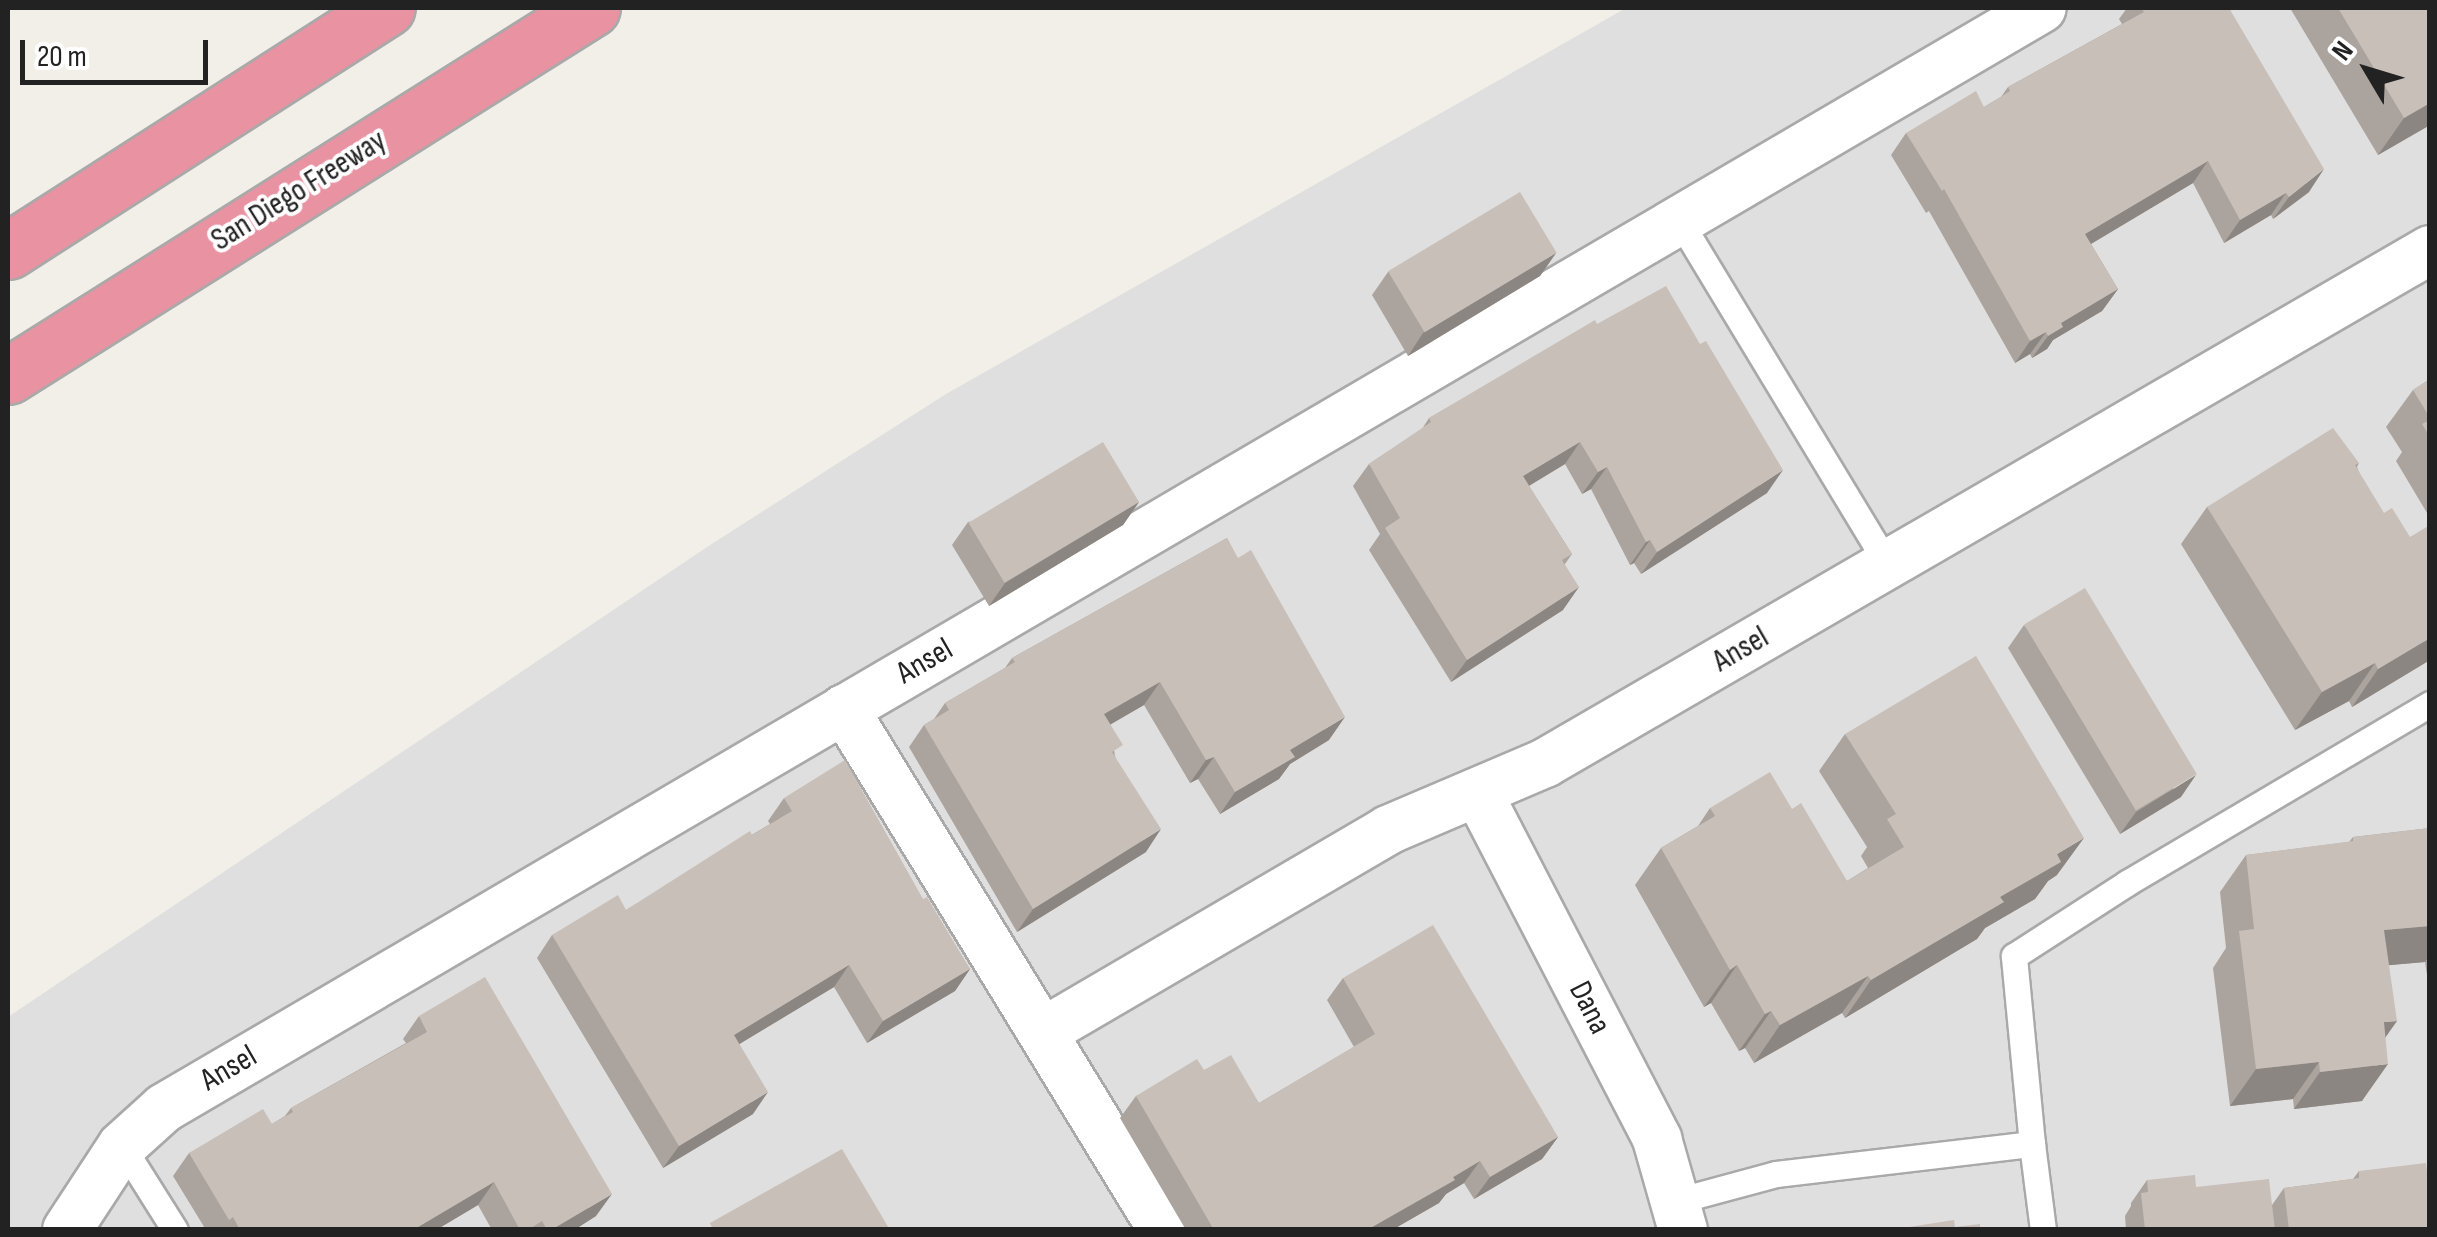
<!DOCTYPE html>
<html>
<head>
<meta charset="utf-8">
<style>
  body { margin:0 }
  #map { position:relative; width:2437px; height:1237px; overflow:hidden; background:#f2efe9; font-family:"Sofia Sans Condensed",sans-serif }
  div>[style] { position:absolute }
  .residential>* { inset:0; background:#e0dfdf }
  .roads { filter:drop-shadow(2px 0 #a9a9a9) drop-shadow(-2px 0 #a9a9a9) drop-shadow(0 2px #a9a9a9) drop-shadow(0 -2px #a9a9a9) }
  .service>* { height:25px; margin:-12.5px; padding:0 12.5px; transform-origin:12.5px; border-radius:12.5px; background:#fff }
  .minor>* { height:48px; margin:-24px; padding:0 24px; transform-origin:24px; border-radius:24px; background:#fff }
  .motorway>* { height:55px; margin:-27.5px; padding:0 27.5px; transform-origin:27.5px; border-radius:27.5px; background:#e892a2 }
  .wall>* { inset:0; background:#aba49e }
  .shaded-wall>* { inset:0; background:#8b8681 }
  .building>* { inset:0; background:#c7bfb8; transform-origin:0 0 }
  span { translate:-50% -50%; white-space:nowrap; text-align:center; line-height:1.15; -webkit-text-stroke:8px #fff; paint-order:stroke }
  .street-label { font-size:32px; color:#222 }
  .frame { position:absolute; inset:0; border:10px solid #222; pointer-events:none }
  .north { position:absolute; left:2317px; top:20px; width:100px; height:100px; -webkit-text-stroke:8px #fff; paint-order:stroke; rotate:308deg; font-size:28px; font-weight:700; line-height:40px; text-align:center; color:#222 }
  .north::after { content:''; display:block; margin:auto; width:35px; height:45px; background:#222; clip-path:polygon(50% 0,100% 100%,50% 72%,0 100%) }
  .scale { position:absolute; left:20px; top:40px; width:188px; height:45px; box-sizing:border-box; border:5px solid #222; border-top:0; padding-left:12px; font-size:30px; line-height:35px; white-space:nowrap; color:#222; -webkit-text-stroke:8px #fff; paint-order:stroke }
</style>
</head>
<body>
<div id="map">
  <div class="residential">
    <i style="clip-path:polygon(1626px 8px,2429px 8px,2429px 1229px,8px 1230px,8px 1017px,707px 547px,946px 394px)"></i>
  </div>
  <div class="roads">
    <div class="service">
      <i style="left:1679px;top:220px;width:403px;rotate:58.8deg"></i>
      <i style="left:2032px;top:1144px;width:87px;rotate:82.7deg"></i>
      <i style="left:122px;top:1146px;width:99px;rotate:57.8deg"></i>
      <i style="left:1676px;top:1201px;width:104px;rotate:-15.1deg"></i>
      <i style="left:1776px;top:1174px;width:258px;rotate:-6.7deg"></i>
      <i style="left:2032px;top:1144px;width:189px;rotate:-95.5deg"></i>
      <i style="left:2014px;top:956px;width:135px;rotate:-32.9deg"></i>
      <i style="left:2127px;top:883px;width:352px;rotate:-30.6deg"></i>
    </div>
    <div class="minor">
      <i style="left:844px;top:709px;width:611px;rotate:58.52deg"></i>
      <i style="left:1478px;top:793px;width:390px;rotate:62.6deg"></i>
      <i style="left:1657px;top:1139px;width:95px;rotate:74.1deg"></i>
      <i style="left:1043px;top:1032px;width:400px;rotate:-30.3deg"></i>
      <i style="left:1388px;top:830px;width:171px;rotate:-23.1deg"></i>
      <i style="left:1545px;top:763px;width:1023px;rotate:-30.1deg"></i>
      <i style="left:67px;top:1230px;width:100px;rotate:-56.8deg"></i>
      <i style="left:122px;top:1146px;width:57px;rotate:-42.1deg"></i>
      <i style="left:164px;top:1108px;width:2176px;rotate:-30.36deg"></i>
    </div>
    <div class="motorway">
      <i style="left:8px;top:251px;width:450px;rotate:-32.7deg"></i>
      <i style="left:8px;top:376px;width:690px;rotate:-32.22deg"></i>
    </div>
  </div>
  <div class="wall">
    <i style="clip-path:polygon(2127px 8px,2229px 8px,2309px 192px,2273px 219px,2271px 215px,2224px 243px,2193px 183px,2091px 244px,2118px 289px,2102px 311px,2053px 340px,2047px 349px,2032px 358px,2030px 354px,2015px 363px,1929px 211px,1926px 213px,1891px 155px,1906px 133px,1984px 107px,2001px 97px,2008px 87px,2122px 24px,2119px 19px)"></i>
    <i style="clip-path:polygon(2290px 8px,2430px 8px,2430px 125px,2378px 155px)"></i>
    <i style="clip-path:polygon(1556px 253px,1540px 276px,1408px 356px,1372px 295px,1388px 272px)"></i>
    <i style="clip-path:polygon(1597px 324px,1767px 493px,1641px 574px,1634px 563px,1630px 565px,1591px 489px,1582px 494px,1565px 464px,1529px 486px,1572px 554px,1565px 564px,1563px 610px,1451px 682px,1369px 550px,1380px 534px,1353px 486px,1369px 464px,1422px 429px,1429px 418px)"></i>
    <i style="clip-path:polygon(2430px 379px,2430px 518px,2396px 461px,2402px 452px,2386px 427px,2413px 390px)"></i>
    <i style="clip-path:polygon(2359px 463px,2357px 467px,2430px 660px,2352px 707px,2349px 701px,2295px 730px,2181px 544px,2207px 507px)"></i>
    <i style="clip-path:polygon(1139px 502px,1123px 525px,989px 606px,952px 545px,968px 522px)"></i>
    <i style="clip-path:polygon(1227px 538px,1329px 740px,1290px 764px,1279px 779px,1220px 814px,1198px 779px,1190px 783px,1144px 705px,1110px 724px,1115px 756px,1146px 852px,1017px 932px,909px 747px,924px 725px,934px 719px,945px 703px,1005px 668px,1012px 658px)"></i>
    <i style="clip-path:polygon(2024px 625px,2181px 797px,2120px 834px,2008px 648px)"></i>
    <i style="clip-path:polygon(1845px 734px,2057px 875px,2048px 881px,2035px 899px,1985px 928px,1977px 939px,1845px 1018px,1842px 1013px,1754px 1063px,1745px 1048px,1739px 1051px,1711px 1003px,1704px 1007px,1635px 885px,1661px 848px,1698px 826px,1710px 808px,1792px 809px,1847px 881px,1868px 868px,1861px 856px,1867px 847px,1819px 771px)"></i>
    <i style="clip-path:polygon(784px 798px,923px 899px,970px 969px,955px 991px,867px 1043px,834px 987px,739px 1044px,753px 1114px,663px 1168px,537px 958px,552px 935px,626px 910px,770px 824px,768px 821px)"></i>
    <i style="clip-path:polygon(2430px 828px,2430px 995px,2425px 962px,2389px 965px,2385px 1037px,2362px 1101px,2294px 1109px,2293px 1099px,2230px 1106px,2213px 968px,2226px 948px,2220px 892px,2246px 855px,2349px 842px,2353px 837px)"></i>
    <i style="clip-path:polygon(1343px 978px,1558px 1137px,1542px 1159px,1474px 1199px,1464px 1183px,1446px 1194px,1439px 1203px,1392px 1230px,1186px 1230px,1120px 1118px,1136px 1096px,1204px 1070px,1259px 1103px,1354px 1047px,1327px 1000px)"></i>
    <i style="clip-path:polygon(419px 1016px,596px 1216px,574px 1230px,492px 1230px,478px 1205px,436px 1230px,206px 1230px,173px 1176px,189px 1153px,272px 1124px,285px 1116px,291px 1108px,406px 1043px,403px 1039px)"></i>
    <i style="clip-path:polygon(2359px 1171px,2430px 1230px,2126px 1230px,2125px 1216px,2131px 1206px,2131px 1203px,2147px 1180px,2196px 1187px,2272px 1205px,2284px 1188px,2353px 1179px)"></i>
  </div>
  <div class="shaded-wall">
    <i style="clip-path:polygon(2430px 103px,2430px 125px,2378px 155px,2404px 118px)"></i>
    <i style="clip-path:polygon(2208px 161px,2193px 183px,2069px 257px,2085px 234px)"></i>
    <i style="clip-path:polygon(2324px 169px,2309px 192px,2273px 219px,2289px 197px)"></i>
    <i style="clip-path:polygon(2286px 193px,2271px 215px,2224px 243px,2240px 220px)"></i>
    <i style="clip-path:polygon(1556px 253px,1540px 276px,1408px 356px,1423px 333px)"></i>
    <i style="clip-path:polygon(2118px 289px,2102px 311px,2053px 340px,2047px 349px,2032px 358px,2048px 336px,2061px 323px)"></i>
    <i style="clip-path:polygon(2046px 332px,2030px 354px,2015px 363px,2030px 341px)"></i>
    <i style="clip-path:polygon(1580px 442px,1565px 464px,1507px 499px,1523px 476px)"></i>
    <i style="clip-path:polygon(1607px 467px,1591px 489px,1582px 494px,1598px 472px)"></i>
    <i style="clip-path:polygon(1783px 470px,1767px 493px,1641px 574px,1657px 552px)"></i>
    <i style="clip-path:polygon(1139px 502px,1123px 525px,989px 606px,1005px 583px)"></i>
    <i style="clip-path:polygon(1650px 540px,1634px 563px,1630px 565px,1646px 542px)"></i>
    <i style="clip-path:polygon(1579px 587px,1563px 610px,1451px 682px,1467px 660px)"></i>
    <i style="clip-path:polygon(2430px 638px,2430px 660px,2352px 707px,2378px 669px)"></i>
    <i style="clip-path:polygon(2375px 663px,2349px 701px,2295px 730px,2322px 692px)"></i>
    <i style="clip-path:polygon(1160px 682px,1144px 705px,1089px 737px,1104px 714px)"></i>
    <i style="clip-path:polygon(1345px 717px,1329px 740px,1290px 764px,1279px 779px,1220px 814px,1235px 792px,1290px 750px)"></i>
    <i style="clip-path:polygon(1214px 757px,1198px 779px,1190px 783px,1206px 760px)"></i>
    <i style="clip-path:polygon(2196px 775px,2181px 797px,2120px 834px,2136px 812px)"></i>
    <i style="clip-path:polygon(1161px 829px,1146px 852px,1017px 932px,1033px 909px)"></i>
    <i style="clip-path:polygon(2084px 838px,2057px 875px,2048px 881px,2035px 899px,1985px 928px,1977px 939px,1845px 1018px,1871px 980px,2000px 897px,2057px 854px)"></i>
    <i style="clip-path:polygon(2430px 926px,2430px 955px,2425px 962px,2358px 968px,2384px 930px)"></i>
    <i style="clip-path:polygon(849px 965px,834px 987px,718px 1057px,734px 1035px)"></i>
    <i style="clip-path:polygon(1737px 965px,1711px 1003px,1704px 1007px,1730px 970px)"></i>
    <i style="clip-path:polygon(970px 969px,955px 991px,867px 1043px,883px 1021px)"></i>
    <i style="clip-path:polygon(1868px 976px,1842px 1013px,1754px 1063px,1780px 1025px)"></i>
    <i style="clip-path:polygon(1771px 1011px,1745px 1048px,1739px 1051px,1765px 1014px)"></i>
    <i style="clip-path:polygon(2397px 1021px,2371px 1058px,2384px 1022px)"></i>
    <i style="clip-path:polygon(2319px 1062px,2293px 1099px,2230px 1106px,2256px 1069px)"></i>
    <i style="clip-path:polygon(2388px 1064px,2362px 1101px,2294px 1109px,2320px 1072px)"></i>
    <i style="clip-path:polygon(768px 1092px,753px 1114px,663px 1168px,679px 1146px)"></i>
    <i style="clip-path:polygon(1558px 1137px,1542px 1159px,1474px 1199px,1490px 1177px)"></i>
    <i style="clip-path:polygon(1480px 1161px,1464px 1183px,1446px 1194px,1439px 1203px,1392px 1230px,1367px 1230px)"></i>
    <i style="clip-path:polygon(494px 1182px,478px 1205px,436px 1230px,413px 1230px)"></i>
    <i style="clip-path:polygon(612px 1194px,596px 1216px,574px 1230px,551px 1230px)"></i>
  </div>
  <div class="building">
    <i style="clip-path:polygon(2141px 8px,2229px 8px,2324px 169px,2289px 197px,2286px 193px,2240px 220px,2208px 161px,2085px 234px,2118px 289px,2061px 323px,2063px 327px,2048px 336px,2046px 332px,2030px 341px,1944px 189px,1942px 191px,1906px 133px,1976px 91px,1984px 107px,2010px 91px,2008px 87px,2144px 12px)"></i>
    <i style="clip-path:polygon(2338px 8px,2430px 8px,2430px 103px,2404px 118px)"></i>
    <i style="left:1520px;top:192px;width:71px;height:154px;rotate:59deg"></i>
    <i style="clip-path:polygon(1666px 286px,1700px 344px,1706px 341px,1783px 470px,1657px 552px,1650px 540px,1646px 542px,1607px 467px,1598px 472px,1580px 442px,1523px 476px,1572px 554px,1562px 560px,1579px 587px,1467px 660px,1385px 528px,1400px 518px,1369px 464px,1431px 422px,1429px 418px,1595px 320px,1597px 324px)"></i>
    <i style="clip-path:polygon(2430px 379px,2430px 418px,2413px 390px)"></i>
    <i style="clip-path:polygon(2430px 420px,2430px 437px,2422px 424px)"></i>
    <i style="clip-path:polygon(2333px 428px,2359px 463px,2355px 465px,2384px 513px,2392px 508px,2410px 537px,2430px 525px,2430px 638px,2378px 669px,2375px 663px,2322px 692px,2207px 507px)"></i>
    <i style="left:1103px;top:442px;width:70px;height:157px;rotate:59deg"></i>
    <i style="clip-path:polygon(1227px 538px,1238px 558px,1251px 550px,1345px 717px,1290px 750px,1295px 757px,1235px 792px,1214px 757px,1206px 760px,1160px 682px,1104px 714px,1123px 745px,1112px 752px,1161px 829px,1033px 909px,924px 725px,949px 710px,945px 703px,1015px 662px,1012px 658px)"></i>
    <i style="left:2085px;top:588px;width:217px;height:71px;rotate:59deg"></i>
    <i style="clip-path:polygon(1976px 656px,2084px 838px,2057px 854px,2061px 862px,2000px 897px,2004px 902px,1871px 980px,1868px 976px,1780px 1025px,1771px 1011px,1765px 1014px,1737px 965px,1730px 970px,1661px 848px,1715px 816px,1710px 808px,1770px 772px,1792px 809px,1801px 803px,1847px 881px,1904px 847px,1887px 819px,1896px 814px,1845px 734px)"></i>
    <i style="clip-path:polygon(845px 760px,923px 899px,927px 897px,970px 969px,883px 1021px,849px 965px,734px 1035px,768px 1092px,679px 1146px,552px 935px,618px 895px,626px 910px,750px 831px,752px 835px,792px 811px,784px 798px)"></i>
    <i style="clip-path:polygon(2430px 828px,2430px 926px,2384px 930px,2397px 1021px,2384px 1022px,2388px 1064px,2320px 1072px,2319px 1062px,2256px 1069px,2239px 931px,2254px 929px,2246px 855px,2353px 841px,2353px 837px)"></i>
    <i style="clip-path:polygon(1433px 925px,1558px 1137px,1490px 1177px,1480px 1161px,1453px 1177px,1455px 1180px,1367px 1230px,1214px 1230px,1136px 1096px,1197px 1059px,1204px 1070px,1231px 1055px,1259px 1103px,1375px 1034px,1343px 978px)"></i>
    <i style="clip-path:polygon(485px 977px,612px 1194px,551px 1230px,547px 1230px,542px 1221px,528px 1230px,520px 1230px,494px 1182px,413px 1230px,240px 1230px,233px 1217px,229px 1220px,189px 1153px,263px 1109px,272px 1124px,293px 1112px,291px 1108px,427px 1032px,419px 1016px)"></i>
    <i style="clip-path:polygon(842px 1149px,890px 1230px,713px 1230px,710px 1223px)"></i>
    <i style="clip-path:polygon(2426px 1163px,2430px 1195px,2430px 1230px,2289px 1230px,2284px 1188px,2359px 1178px,2359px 1171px)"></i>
    <i style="clip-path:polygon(2195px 1175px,2196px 1187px,2269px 1179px,2275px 1230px,2145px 1230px,2141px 1193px,2148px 1192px,2147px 1180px)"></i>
    <i style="clip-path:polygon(1954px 1220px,1955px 1227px,1980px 1224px,1980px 1230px,1890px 1230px)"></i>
  </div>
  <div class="street-label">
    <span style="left:299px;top:191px;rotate:-32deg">San Diego Freeway</span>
    <span style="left:1741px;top:650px;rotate:-30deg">Ansel</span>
    <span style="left:925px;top:662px;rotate:-30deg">Ansel</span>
    <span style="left:1589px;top:1008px;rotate:63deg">Dana</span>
    <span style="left:229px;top:1069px;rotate:-30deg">Ansel</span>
  </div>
  <div class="frame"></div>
  <div class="north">N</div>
  <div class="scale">20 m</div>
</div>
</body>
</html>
